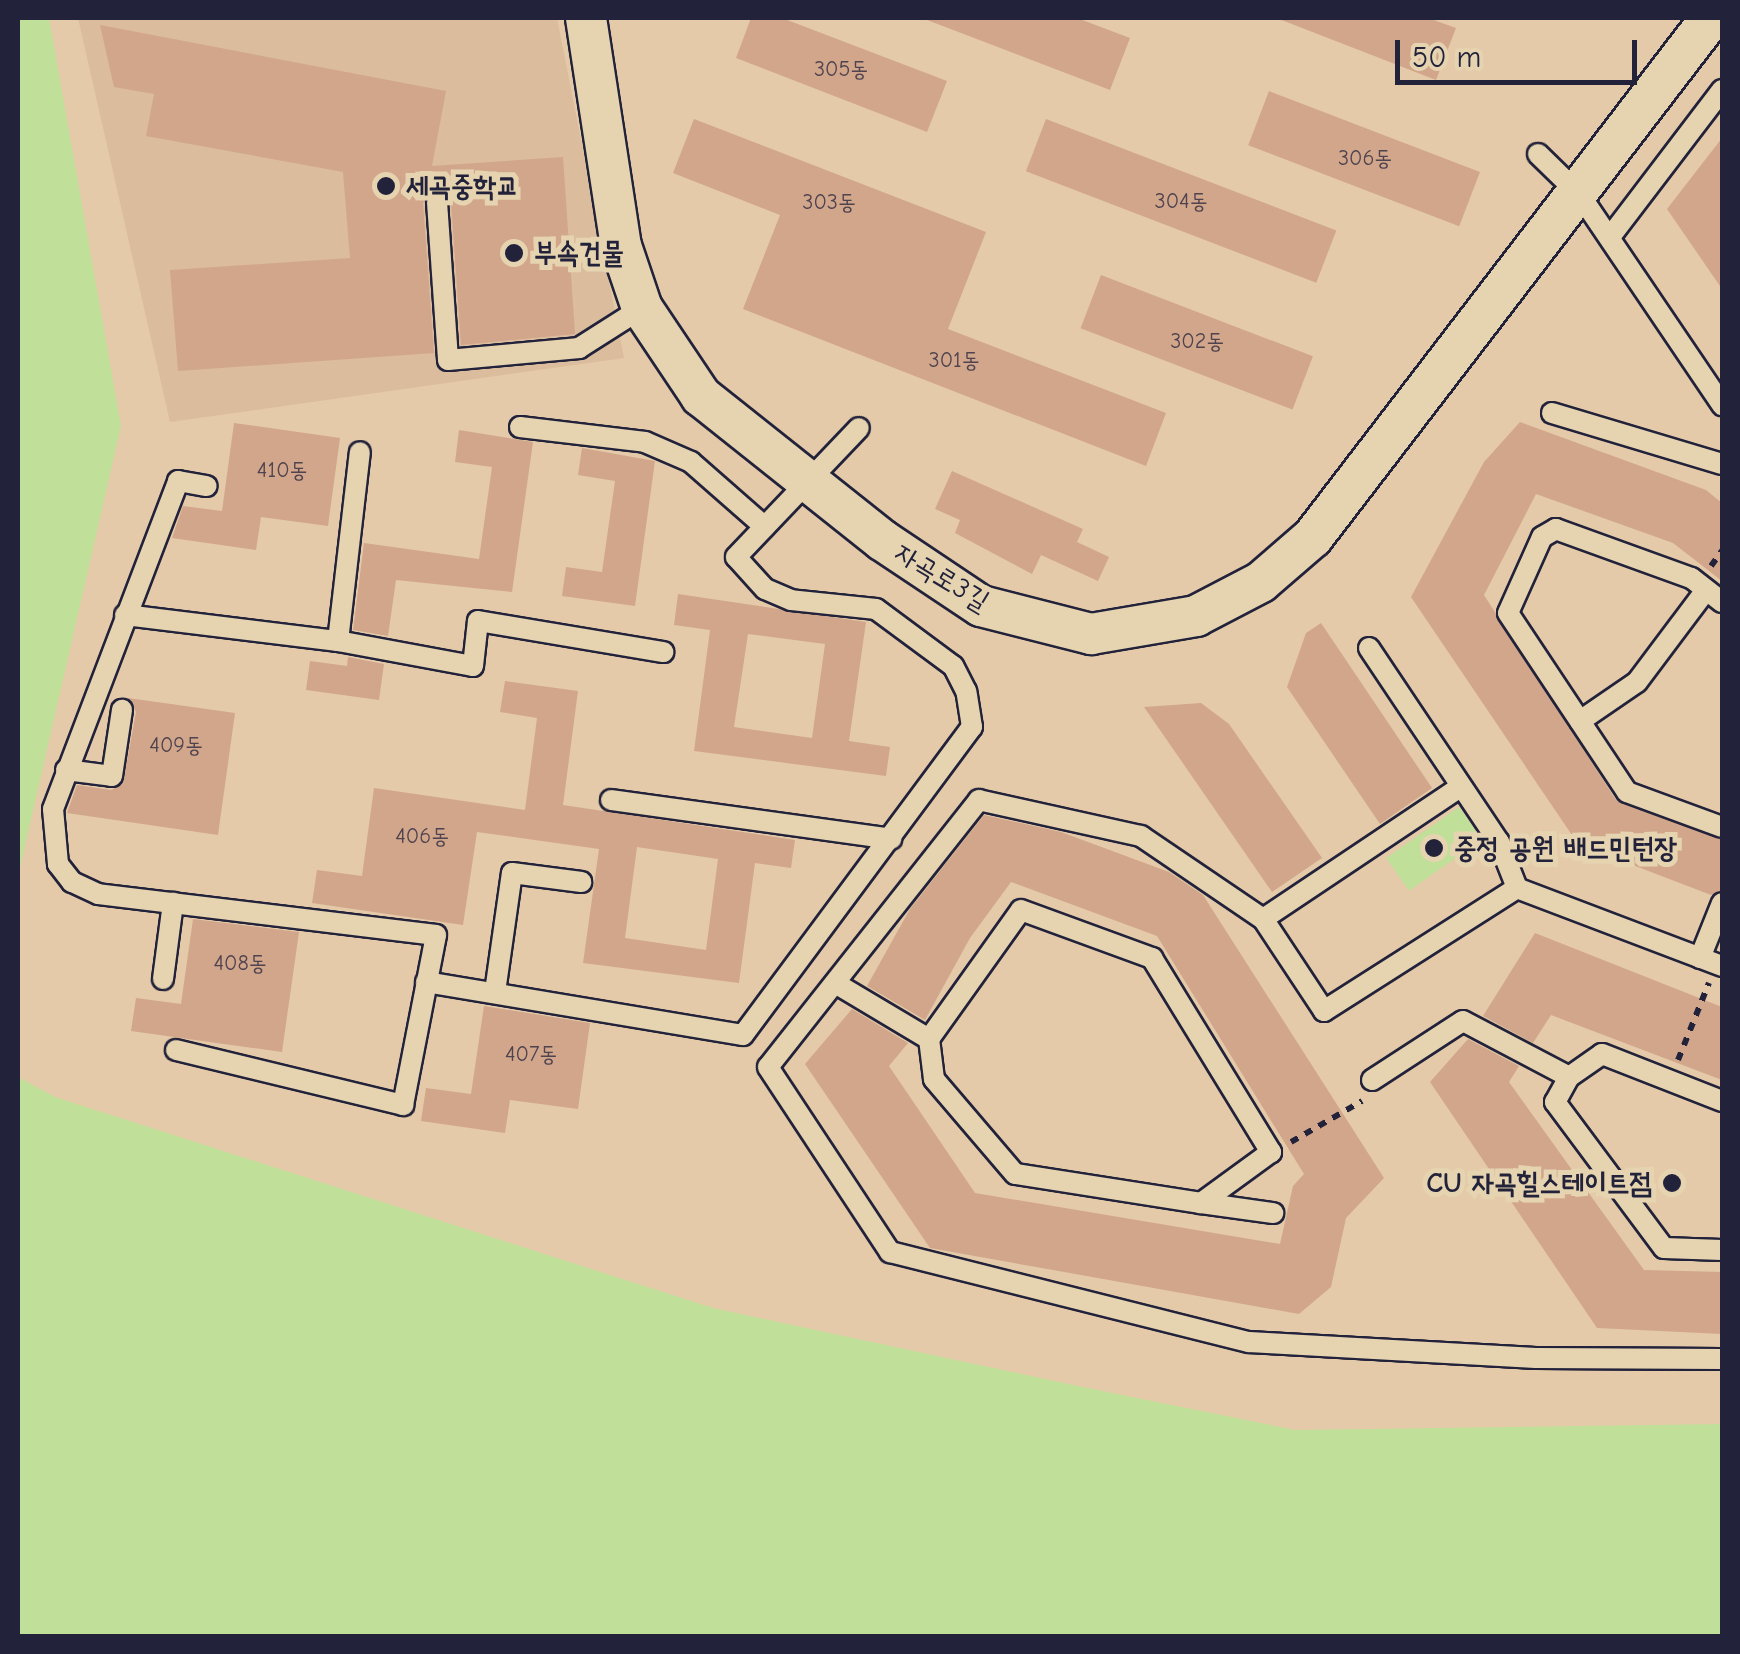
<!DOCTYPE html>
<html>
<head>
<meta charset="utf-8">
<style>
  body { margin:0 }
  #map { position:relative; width:1740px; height:1654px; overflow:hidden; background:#e4caa8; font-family:"Comic Neue","Poor Story",sans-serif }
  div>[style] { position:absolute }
  .built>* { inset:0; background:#dbbc9d }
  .green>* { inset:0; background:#c0df98; transform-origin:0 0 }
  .building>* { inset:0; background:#d2a68b; transform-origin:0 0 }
  .path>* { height:6px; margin-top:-3px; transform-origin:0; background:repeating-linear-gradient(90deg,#22223b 0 8px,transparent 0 16px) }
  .roads { filter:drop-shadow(2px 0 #22223b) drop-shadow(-2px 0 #22223b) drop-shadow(0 2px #22223b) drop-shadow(0 -2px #22223b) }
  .lane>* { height:20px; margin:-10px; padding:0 10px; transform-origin:10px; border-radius:10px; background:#e6d4b1 }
  .street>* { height:40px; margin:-20px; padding:0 20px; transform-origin:20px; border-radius:20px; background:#e6d4b1 }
  .dots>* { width:28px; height:28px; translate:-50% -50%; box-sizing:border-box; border:5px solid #e6d4b1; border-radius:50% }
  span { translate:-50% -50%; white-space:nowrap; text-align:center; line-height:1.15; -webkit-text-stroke:10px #e6d4b1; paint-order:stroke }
  .number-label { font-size:22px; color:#4e434f }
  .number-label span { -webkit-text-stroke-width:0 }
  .poi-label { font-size:28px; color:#22223b; font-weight:700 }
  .left { translate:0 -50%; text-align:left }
  .right { translate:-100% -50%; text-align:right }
  .street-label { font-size:28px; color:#22223b }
  .frame { position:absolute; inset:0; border:20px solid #22223b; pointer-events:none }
  .scale { position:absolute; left:1395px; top:40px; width:242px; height:45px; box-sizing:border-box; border:5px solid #22223b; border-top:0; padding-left:12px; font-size:30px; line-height:35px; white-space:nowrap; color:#22223b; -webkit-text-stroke:8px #e6d4b1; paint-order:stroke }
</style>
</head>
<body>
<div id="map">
  <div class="built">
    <i style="clip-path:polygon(78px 18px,557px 18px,624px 358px,170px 422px)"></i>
  </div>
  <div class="green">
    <i style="clip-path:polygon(18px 18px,49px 18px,121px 426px,18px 876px)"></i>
    <i style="left:1459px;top:807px;width:40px;height:89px;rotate:55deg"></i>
    <i style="clip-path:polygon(18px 1077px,55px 1097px,713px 1308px,1073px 1385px,1295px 1430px,1722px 1424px,1722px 1636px,18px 1636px)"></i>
  </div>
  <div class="building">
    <i style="clip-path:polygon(751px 18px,782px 18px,947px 81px,927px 132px,736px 58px)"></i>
    <i style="clip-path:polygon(1077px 18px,1130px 38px,1110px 90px,927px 20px)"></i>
    <i style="clip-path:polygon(1428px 18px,1456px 28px,1436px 80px,1279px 19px)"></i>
    <i style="clip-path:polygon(100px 25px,446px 91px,432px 166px,563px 157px,575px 334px,461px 345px,451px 201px,435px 188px,423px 203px,434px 353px,178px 371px,170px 270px,350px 258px,343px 172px,146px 136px,154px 94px,114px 87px)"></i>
    <i style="left:1269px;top:91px;width:226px;height:58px;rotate:21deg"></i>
    <i style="clip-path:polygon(694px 119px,986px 232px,948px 329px,1166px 413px,1146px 466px,743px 309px,780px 215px,673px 173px)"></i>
    <i style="left:1046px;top:119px;width:311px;height:56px;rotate:21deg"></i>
    <i style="clip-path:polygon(1722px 138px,1722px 289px,1667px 209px)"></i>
    <i style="left:1101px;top:275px;width:227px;height:57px;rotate:21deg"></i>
    <i style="clip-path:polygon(1520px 422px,1706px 490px,1722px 503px,1722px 581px,1673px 543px,1536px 494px,1484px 595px,1616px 800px,1722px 840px,1722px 890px,1711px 895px,1578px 844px,1411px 597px,1484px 462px)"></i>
    <i style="clip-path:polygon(234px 423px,340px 438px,328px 526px,261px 517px,256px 550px,172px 538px,183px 506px,222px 511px)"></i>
    <i style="clip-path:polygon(459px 430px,533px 442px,512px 592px,396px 580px,388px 636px,353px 630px,364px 543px,479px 559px,492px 467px,455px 462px)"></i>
    <i style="clip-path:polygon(582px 448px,655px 461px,635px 606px,562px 596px,566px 567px,602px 572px,615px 481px,578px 475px)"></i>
    <i style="clip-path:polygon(952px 471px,1083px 529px,1077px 542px,1109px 557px,1098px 581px,1041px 555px,1032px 574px,955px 533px,960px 520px,935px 509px)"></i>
    <i style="clip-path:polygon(evenodd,678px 594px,866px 622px,849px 741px,890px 747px,886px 776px,694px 751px,710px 630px,674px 625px,678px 594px,748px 634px,825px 644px,812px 738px,734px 727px,748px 634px)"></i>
    <i style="clip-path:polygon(1321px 623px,1432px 788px,1380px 824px,1287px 687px,1306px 633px)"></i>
    <i style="clip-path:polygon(348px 657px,384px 664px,379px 700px,306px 690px,310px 661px,347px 666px)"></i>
    <i style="clip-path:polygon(evenodd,505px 681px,578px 691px,563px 805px,795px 840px,791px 868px,755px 863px,739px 983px,583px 963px,599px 849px,477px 832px,463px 925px,312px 903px,317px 870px,362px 876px,374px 788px,525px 810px,537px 718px,500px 712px,505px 681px,637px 847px,718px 859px,706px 950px,625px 938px,637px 847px)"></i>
    <i style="clip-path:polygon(128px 698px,235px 713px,218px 835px,67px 813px,77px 785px,111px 790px,123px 784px,136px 712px)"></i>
    <i style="clip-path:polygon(1201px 703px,1229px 724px,1322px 858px,1272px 892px,1144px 707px)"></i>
    <i style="clip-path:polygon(984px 815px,1061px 832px,1169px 872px,1203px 895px,1384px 1178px,1346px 1218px,1331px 1287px,1299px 1314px,930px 1248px,805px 1064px,852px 1009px,908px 1043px,889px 1066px,975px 1193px,1280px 1244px,1293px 1186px,1304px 1174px,1157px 936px,1011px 882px,970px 938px,925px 1020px,867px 986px,910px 909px)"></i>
    <i style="clip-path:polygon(193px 919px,299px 932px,282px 1052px,131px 1031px,136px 998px,181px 1004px)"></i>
    <i style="clip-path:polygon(1535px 933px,1722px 1007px,1722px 1080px,1551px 1015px,1533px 1043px,1483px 1016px)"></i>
    <i style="clip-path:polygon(484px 1006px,590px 1023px,578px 1109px,510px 1100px,505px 1133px,421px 1121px,426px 1088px,471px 1094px)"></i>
    <i style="clip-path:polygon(1468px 1039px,1519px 1066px,1509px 1082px,1644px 1270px,1722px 1272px,1722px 1334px,1597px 1328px,1430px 1082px)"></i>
  </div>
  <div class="path">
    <i style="left:1711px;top:566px;width:19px;rotate:-54deg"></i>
    <i style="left:1678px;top:1060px;width:83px;rotate:-68.1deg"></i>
    <i style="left:1291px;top:1142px;width:82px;rotate:-30deg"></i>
  </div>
  <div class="roads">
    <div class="lane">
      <i style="left:1538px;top:154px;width:59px;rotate:44.3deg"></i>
      <i style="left:1580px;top:195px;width:254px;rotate:55.9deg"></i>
      <i style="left:437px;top:202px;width:158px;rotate:86deg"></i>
      <i style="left:448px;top:360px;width:132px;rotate:-5.2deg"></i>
      <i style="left:579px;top:348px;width:75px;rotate:-32.4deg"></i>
      <i style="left:1610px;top:237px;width:185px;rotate:-52.7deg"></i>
      <i style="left:1552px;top:413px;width:177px;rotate:16.7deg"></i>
      <i style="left:520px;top:427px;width:126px;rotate:6.8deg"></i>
      <i style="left:645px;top:442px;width:50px;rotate:23.5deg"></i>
      <i style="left:691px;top:462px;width:98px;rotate:41.3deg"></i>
      <i style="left:1722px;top:602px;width:39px;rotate:-142deg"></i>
      <i style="left:1691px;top:578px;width:144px;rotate:-160.1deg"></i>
      <i style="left:1556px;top:529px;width:16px;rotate:150deg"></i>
      <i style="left:1542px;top:537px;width:83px;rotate:114.1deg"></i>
      <i style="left:1508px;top:613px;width:215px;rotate:56.4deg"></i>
      <i style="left:1627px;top:792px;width:101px;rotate:20.2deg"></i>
      <i style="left:125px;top:615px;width:215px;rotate:7deg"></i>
      <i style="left:338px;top:641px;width:190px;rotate:-83.4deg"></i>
      <i style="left:338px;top:641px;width:137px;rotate:10.5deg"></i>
      <i style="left:473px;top:666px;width:45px;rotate:-83.7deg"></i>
      <i style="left:478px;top:621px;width:188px;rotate:9.5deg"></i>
      <i style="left:1369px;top:648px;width:234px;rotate:56.2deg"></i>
      <i style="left:1499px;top:842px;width:49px;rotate:68.6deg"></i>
      <i style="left:1580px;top:721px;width:69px;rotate:-34.4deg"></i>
      <i style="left:1637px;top:682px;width:115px;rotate:-53.1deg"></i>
      <i style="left:66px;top:770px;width:46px;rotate:7.4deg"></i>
      <i style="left:112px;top:776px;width:67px;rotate:-81.4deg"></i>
      <i style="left:611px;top:800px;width:283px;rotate:7.9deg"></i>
      <i style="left:1021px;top:910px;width:140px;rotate:20.1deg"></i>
      <i style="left:1152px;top:958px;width:228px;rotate:58.5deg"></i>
      <i style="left:1271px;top:1152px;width:87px;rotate:143.9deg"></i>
      <i style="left:1201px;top:1203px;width:188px;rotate:-171.1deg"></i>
      <i style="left:1015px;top:1174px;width:125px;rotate:-130.5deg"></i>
      <i style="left:934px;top:1079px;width:40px;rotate:-97.1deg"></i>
      <i style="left:929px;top:1039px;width:158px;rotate:-54.5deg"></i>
      <i style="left:1263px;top:919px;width:236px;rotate:-33.8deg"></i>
      <i style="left:1700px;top:958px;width:59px;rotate:-68.2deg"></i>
      <i style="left:1722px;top:966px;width:219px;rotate:-159.2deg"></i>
      <i style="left:1517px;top:888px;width:229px;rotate:147.5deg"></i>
      <i style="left:1324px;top:1011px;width:110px;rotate:-123.5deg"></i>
      <i style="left:1263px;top:919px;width:148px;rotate:-145.8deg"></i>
      <i style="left:1141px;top:836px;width:166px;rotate:-167.5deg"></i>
      <i style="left:979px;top:800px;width:340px;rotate:128.3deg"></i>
      <i style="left:768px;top:1067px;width:222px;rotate:56.6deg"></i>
      <i style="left:890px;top:1252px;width:370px;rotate:14.1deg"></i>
      <i style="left:1249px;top:1342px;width:287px;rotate:3.2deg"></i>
      <i style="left:1536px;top:1358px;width:186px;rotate:0.3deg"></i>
      <i style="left:163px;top:979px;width:77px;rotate:-82.5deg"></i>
      <i style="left:426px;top:982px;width:321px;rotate:9.5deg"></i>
      <i style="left:743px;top:1035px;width:384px;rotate:-53.4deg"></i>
      <i style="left:972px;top:727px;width:36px;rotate:-99deg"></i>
      <i style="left:966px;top:691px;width:28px;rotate:-117deg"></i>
      <i style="left:953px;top:666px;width:96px;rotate:-143.5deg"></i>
      <i style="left:876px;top:609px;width:85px;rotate:-174deg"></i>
      <i style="left:791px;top:600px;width:28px;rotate:-157deg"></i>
      <i style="left:765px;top:589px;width:43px;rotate:-132.2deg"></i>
      <i style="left:736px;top:557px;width:178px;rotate:-46.4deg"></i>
      <i style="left:835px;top:983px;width:109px;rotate:30.8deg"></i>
      <i style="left:495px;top:992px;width:120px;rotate:-81.9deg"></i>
      <i style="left:512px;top:873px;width:70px;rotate:7.4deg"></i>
      <i style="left:176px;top:1050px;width:234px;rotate:13.6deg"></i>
      <i style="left:403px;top:1105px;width:173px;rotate:-79deg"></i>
      <i style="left:436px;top:935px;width:340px;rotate:-173.1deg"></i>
      <i style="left:98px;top:894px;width:29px;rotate:-155deg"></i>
      <i style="left:72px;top:882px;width:23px;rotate:-128deg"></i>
      <i style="left:58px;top:864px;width:55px;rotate:-95.2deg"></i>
      <i style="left:53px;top:809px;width:351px;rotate:-69.1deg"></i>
      <i style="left:178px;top:481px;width:29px;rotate:10deg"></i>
      <i style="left:1372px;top:1080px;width:108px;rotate:-33deg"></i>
      <i style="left:1463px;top:1021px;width:120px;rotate:27.8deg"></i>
      <i style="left:1722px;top:1101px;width:129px;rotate:-158.6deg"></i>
      <i style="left:1602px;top:1054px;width:40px;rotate:145.1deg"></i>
      <i style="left:1569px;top:1077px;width:29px;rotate:119deg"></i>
      <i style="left:1555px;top:1102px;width:182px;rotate:53.3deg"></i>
      <i style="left:1664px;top:1248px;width:58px;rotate:2deg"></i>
      <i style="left:1201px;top:1203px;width:73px;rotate:7.9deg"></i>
    </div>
    <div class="street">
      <i style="left:586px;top:18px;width:231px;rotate:81.3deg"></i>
      <i style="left:621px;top:246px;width:65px;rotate:71.3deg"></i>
      <i style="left:642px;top:308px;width:106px;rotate:56.2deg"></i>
      <i style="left:701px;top:396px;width:231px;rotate:38.5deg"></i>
      <i style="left:882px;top:540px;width:119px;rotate:33.7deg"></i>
      <i style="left:981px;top:606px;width:114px;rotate:14.3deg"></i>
      <i style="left:1091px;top:634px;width:107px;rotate:-9.7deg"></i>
      <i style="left:1196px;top:616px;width:73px;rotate:-27.6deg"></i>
      <i style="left:1261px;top:582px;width:69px;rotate:-40.9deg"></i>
      <i style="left:1313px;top:537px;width:654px;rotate:-52.52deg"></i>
    </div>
  </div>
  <div class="dots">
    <i style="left:386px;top:186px;background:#22223b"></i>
    <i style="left:514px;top:253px;background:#22223b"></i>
    <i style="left:1434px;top:848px;background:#22223b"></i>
    <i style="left:1672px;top:1183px;background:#22223b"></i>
  </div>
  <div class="number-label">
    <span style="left:841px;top:70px">305동</span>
    <span style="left:1365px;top:159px">306동</span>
    <span style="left:1181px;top:202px">304동</span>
    <span style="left:829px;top:203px">303동</span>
    <span style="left:1197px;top:342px">302동</span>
    <span style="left:954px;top:361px">301동</span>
    <span style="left:282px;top:471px">410동</span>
    <span style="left:176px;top:746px">409동</span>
    <span style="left:422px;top:837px">406동</span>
    <span style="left:240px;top:964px">408동</span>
    <span style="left:531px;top:1055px">407동</span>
  </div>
  <div class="poi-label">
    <span class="left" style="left:406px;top:186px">세곡중학교</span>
    <span class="left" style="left:534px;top:253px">부속건물</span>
    <span class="left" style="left:1454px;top:848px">중정 공원 배드민턴장</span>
    <span class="right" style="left:1652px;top:1183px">CU 자곡힐스테이트점</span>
  </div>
  <div class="street-label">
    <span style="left:942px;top:577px;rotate:31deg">자곡로3길</span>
  </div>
  <div class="frame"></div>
  <div class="scale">50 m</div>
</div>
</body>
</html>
